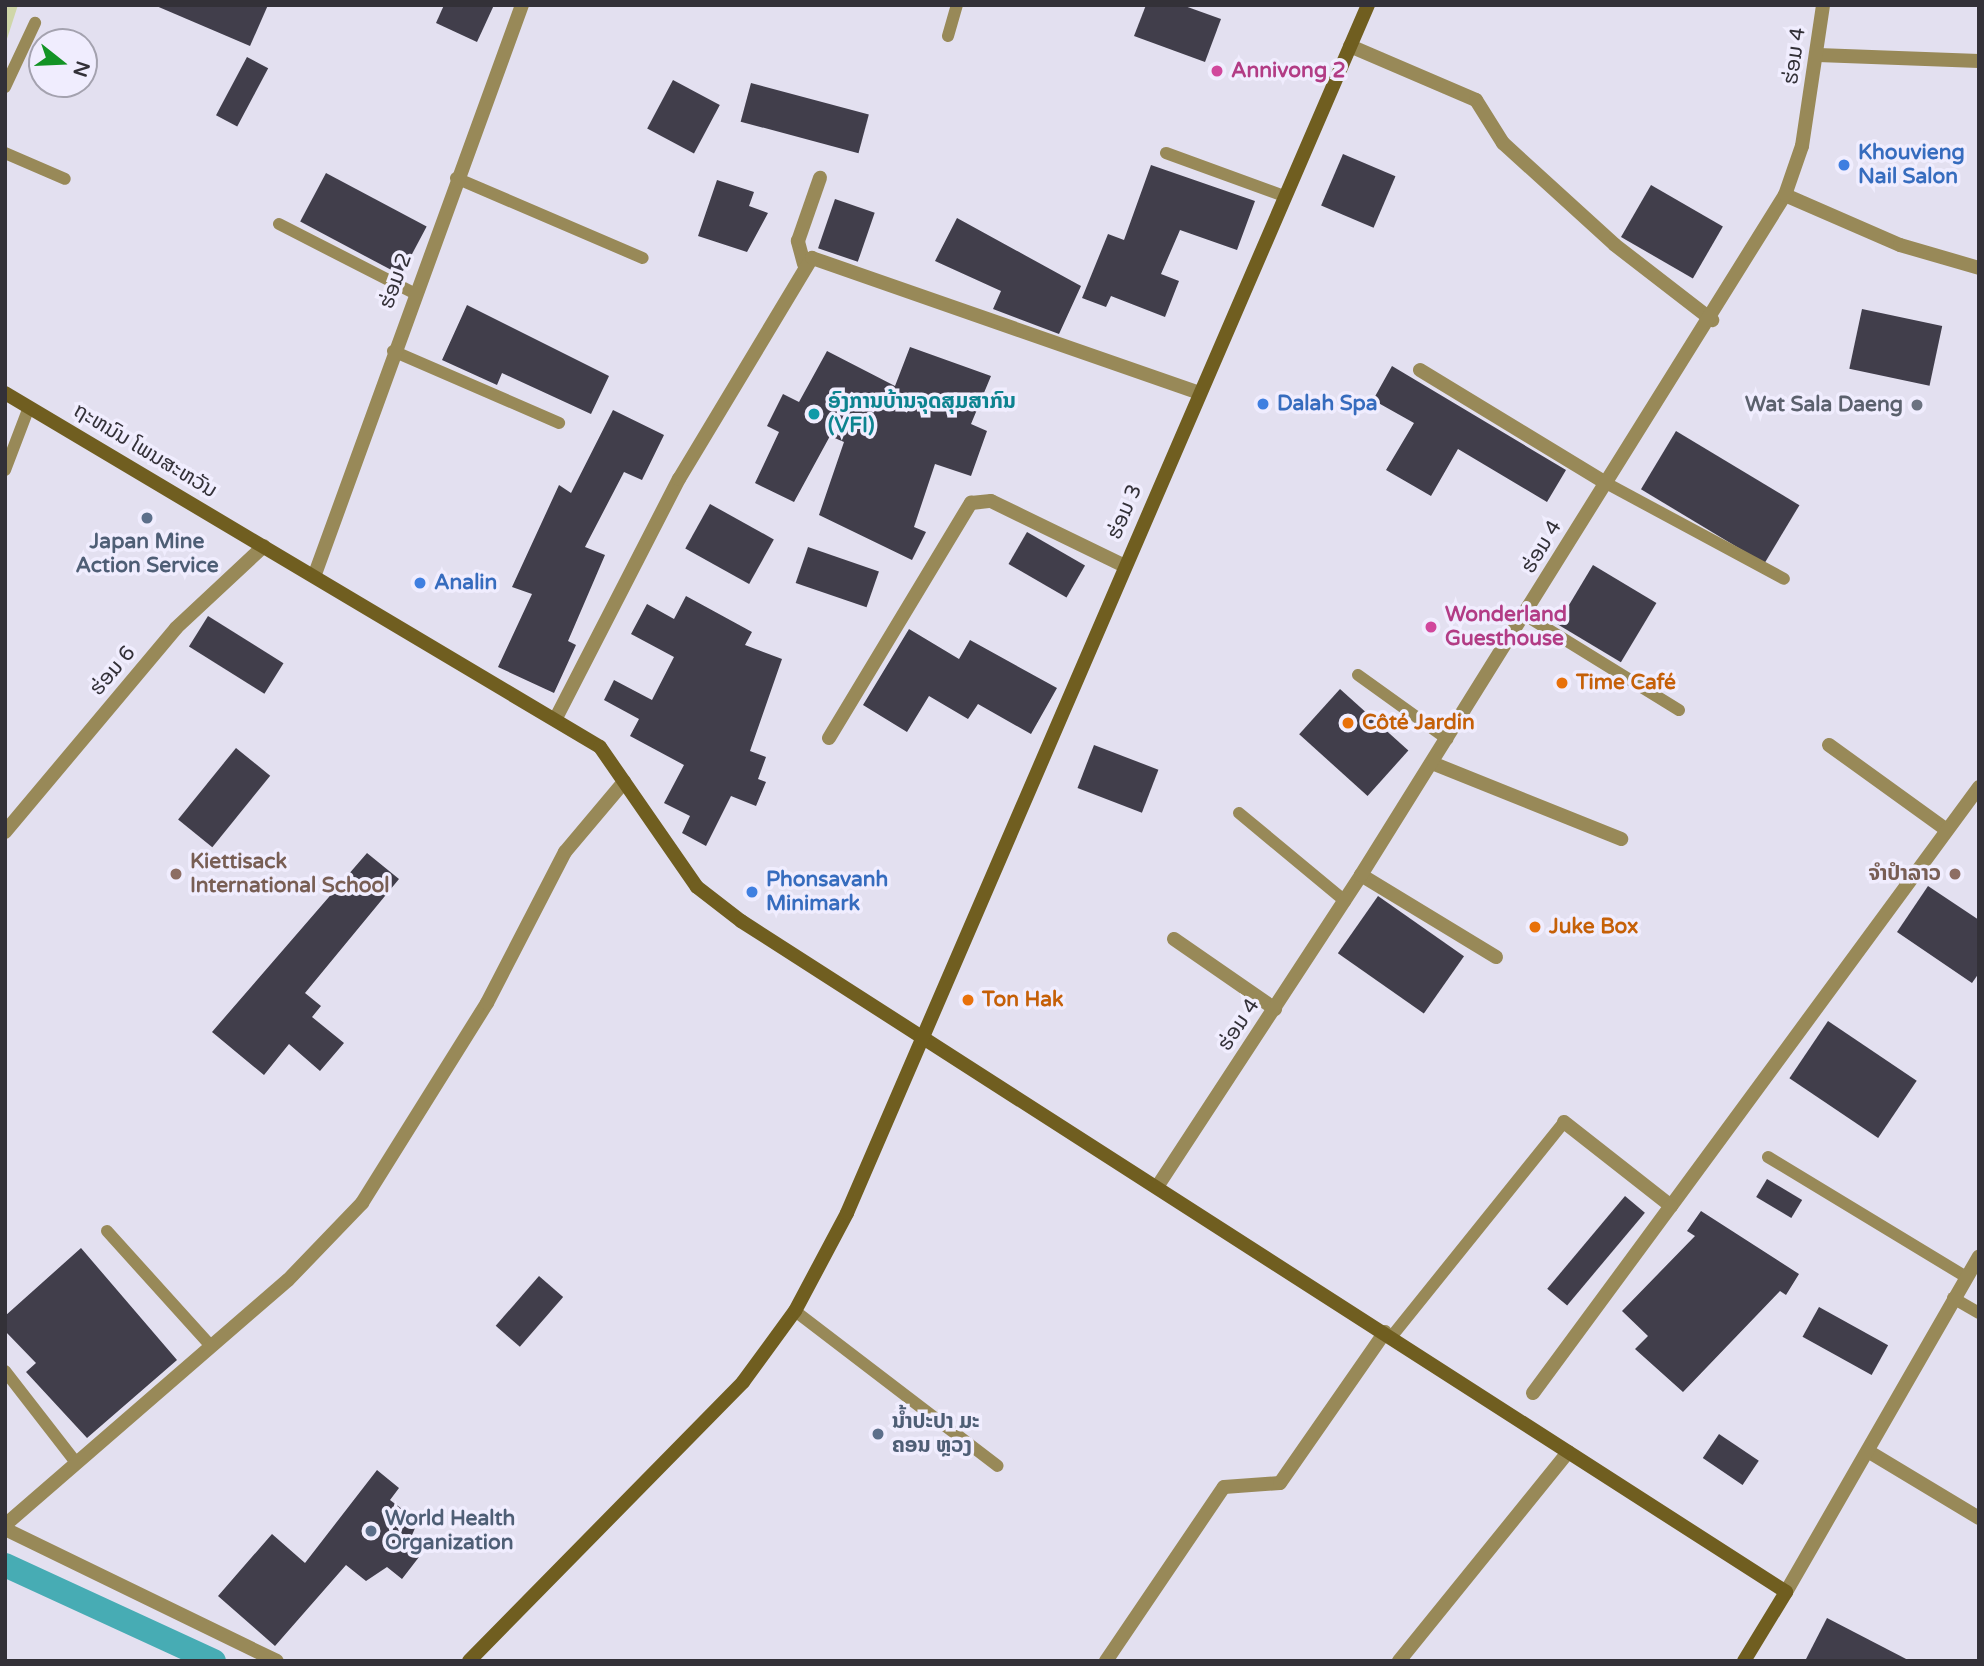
<!DOCTYPE html>
<html>
<head>
<meta charset="utf-8">
<style>
  body { margin:0 }
  #map { position:relative; width:1984px; height:1666px; overflow:hidden; background:#e3e0f0; font-family:"Varela Round","Noto Sans Lao",sans-serif }
  div>[style] { position:absolute }
  .green>* { inset:0; background:#cfd6a8 }
  .canal>* { height:24px; margin:-12px; padding:0 12px; transform-origin:12px; border-radius:12px; background:#47acb4 }
  .building>* { inset:0; background:#413e4b; transform-origin:0 0 }
  .lane>* { height:12px; margin:-6px; padding:0 6px; transform-origin:6px; border-radius:6px; background:#988958 }
  .street>* { height:14px; margin:-7px; padding:0 7px; transform-origin:7px; border-radius:7px; background:#988958 }
  .secondary>* { height:14px; margin:-7px; padding:0 7px; transform-origin:7px; border-radius:7px; background:#705e20 }
  .dots>* { width:19px; height:19px; translate:-50% -50%; box-sizing:border-box; border:4px solid #f0edfe; border-radius:50% }
  span { translate:-50% -50%; white-space:nowrap; text-align:center; line-height:1.15; -webkit-text-stroke:7px #f0edfe; paint-order:stroke }
  .street-label { font-size:21px; color:#333138 }
  .hotel-label { font-size:21px; color:#b23c85; font-weight:700 }
  .left { translate:0 -50%; text-align:left }
  .shop-label { font-size:21px; color:#366cbe; font-weight:700 }
  .culture-label { font-size:21px; color:#0d838f; font-weight:700 }
  .worship-label { font-size:21px; color:#5b616d; font-weight:700 }
  .right { translate:-100% -50%; text-align:right }
  .service-label { font-size:21px; color:#4e5e75; font-weight:700 }
  .food-label { font-size:21px; color:#c56008; font-weight:700 }
  .education-label { font-size:21px; color:#785e54; font-weight:700 }
  .frame { position:absolute; inset:0; border:7px solid #333138; pointer-events:none }
  .north { position:absolute; left:28px; top:28px; width:70px; height:70px; box-sizing:border-box; background:#f0edfe; border:2px solid #a4a2af; border-radius:50%; rotate:108deg; font-size:19px; font-weight:700; line-height:28px; text-align:center; color:#333138 }
  .north::after { content:''; display:block; margin:auto; width:24px; height:32px; background:#139325; clip-path:polygon(50% 0,100% 100%,50% 72%,0 100%) }
</style>
</head>
<body>
<div id="map">
  <div class="green">
    <i style="clip-path:polygon(5px 5px,18px 5px,5px 45px)"></i>
  </div>
  <div class="canal">
    <i style="left:5px;top:1565px;width:230px;rotate:24.7deg"></i>
  </div>
  <div class="building">
    <i style="clip-path:polygon(154px 5px,268px 5px,250px 46px)"></i>
    <i style="clip-path:polygon(444px 5px,494px 5px,477px 42px,436px 23px)"></i>
    <i style="clip-path:polygon(1146px 5px,1182px 5px,1221px 19px,1205px 62px,1134px 36px)"></i>
    <i style="left:247px;top:57px;width:24px;height:66px;rotate:28deg"></i>
    <i style="left:673px;top:80px;width:53px;height:55px;rotate:28deg"></i>
    <i style="left:751px;top:83px;width:122px;height:40px;rotate:15deg"></i>
    <i style="left:1343px;top:154px;width:57px;height:56px;rotate:23deg"></i>
    <i style="clip-path:polygon(1151px 165px,1255px 201px,1237px 250px,1180px 230px,1161px 274px,1179px 281px,1165px 317px,1111px 296px,1106px 307px,1082px 298px,1108px 234px,1124px 240px)"></i>
    <i style="left:326px;top:173px;width:114px;height:55px;rotate:28deg"></i>
    <i style="clip-path:polygon(717px 180px,754px 192px,749px 206px,768px 213px,747px 252px,698px 236px)"></i>
    <i style="left:1651px;top:185px;width:83px;height:60px;rotate:30deg"></i>
    <i style="left:835px;top:199px;width:42px;height:52px;rotate:19deg"></i>
    <i style="clip-path:polygon(957px 218px,1081px 286px,1059px 334px,993px 309px,1001px 291px,935px 261px)"></i>
    <i style="clip-path:polygon(467px 305px,609px 376px,591px 414px,502px 373px,497px 385px,442px 360px)"></i>
    <i style="left:1862px;top:309px;width:82px;height:61px;rotate:12deg"></i>
    <i style="clip-path:polygon(910px 347px,991px 376px,971px 424px,987px 431px,971px 476px,935px 464px,914px 527px,926px 532px,912px 560px,819px 515px,844px 442px,830px 436px,794px 502px,755px 483px,779px 432px,767px 426px,783px 394px,799px 402px,827px 351px,895px 386px)"></i>
    <i style="clip-path:polygon(1392px 366px,1566px 470px,1547px 502px,1458px 449px,1431px 496px,1386px 470px,1414px 423px,1373px 400px)"></i>
    <i style="clip-path:polygon(613px 410px,664px 435px,642px 480px,624px 472px,585px 547px,605px 555px,568px 641px,576px 645px,554px 693px,498px 667px,532px 594px,512px 587px,559px 485px,571px 493px)"></i>
    <i style="left:1676px;top:431px;width:144px;height:68px;rotate:31deg"></i>
    <i style="left:710px;top:504px;width:73px;height:51px;rotate:29deg"></i>
    <i style="left:1027px;top:532px;width:67px;height:37px;rotate:30deg"></i>
    <i style="left:808px;top:547px;width:75px;height:38px;rotate:19deg"></i>
    <i style="left:1593px;top:565px;width:74px;height:69px;rotate:31deg"></i>
    <i style="clip-path:polygon(686px 596px,752px 632px,745px 645px,782px 659px,750px 751px,766px 757px,758px 779px,766px 782px,756px 806px,731px 796px,706px 846px,682px 833px,690px 816px,664px 803px,684px 765px,630px 736px,639px 719px,604px 700px,614px 680px,652px 700px,674px 657px,631px 634px,647px 604px,674px 619px)"></i>
    <i style="left:208px;top:616px;width:89px;height:36px;rotate:32deg"></i>
    <i style="clip-path:polygon(909px 629px,959px 659px,970px 640px,1057px 688px,1031px 734px,978px 704px,968px 719px,929px 696px,907px 732px,863px 705px)"></i>
    <i style="left:1340px;top:689px;width:92px;height:61px;rotate:42deg"></i>
    <i style="left:1094px;top:745px;width:69px;height:46px;rotate:21deg"></i>
    <i style="left:236px;top:748px;width:44px;height:92px;rotate:39deg"></i>
    <i style="clip-path:polygon(367px 853px,399px 879px,305px 993px,321px 1006px,312px 1017px,344px 1043px,320px 1071px,289px 1044px,264px 1075px,212px 1032px)"></i>
    <i style="clip-path:polygon(1928px 886px,1979px 920px,1979px 973px,1972px 983px,1897px 932px)"></i>
    <i style="left:1378px;top:896px;width:105px;height:70px;rotate:35deg"></i>
    <i style="left:1828px;top:1021px;width:107px;height:69px;rotate:34deg"></i>
    <i style="left:1767px;top:1179px;width:41px;height:21px;rotate:31deg"></i>
    <i style="left:1625px;top:1196px;width:26px;height:121px;rotate:40deg"></i>
    <i style="clip-path:polygon(1701px 1211px,1799px 1274px,1786px 1295px,1780px 1291px,1683px 1392px,1635px 1349px,1648px 1336px,1622px 1311px,1695px 1236px,1687px 1231px)"></i>
    <i style="clip-path:polygon(81px 1248px,177px 1360px,87px 1438px,26px 1372px,36px 1363px,5px 1331px,5px 1316px)"></i>
    <i style="left:539px;top:1276px;width:32px;height:66px;rotate:41deg"></i>
    <i style="left:1819px;top:1307px;width:79px;height:34px;rotate:29deg"></i>
    <i style="left:1719px;top:1434px;width:48px;height:29px;rotate:34deg"></i>
    <i style="clip-path:polygon(377px 1470px,399px 1488px,390px 1500px,418px 1521px,407px 1547px,419px 1557px,402px 1579px,387px 1567px,366px 1581px,346px 1565px,275px 1646px,218px 1596px,272px 1534px,305px 1563px)"></i>
    <i style="clip-path:polygon(1827px 1618px,1910px 1661px,1805px 1661px)"></i>
  </div>
  <div class="lane">
    <i style="left:948px;top:36px;width:32px;rotate:-74deg"></i>
    <i style="left:5px;top:87px;width:71px;rotate:-64.9deg"></i>
    <i style="left:5px;top:153px;width:65px;rotate:23.4deg"></i>
    <i style="left:1166px;top:153px;width:126px;rotate:20deg"></i>
    <i style="left:456px;top:178px;width:203px;rotate:23.2deg"></i>
    <i style="left:279px;top:224px;width:152px;rotate:27.1deg"></i>
    <i style="left:393px;top:351px;width:181px;rotate:23.4deg"></i>
    <i style="left:5px;top:470px;width:67px;rotate:-69.1deg"></i>
    <i style="left:1606px;top:483px;width:202px;rotate:28.3deg"></i>
    <i style="left:1525px;top:615px;width:181px;rotate:31.7deg"></i>
    <i style="left:1358px;top:675px;width:110px;rotate:35.7deg"></i>
    <i style="left:1239px;top:813px;width:138px;rotate:39.7deg"></i>
    <i style="left:1768px;top:1157px;width:232px;rotate:31.2deg"></i>
    <i style="left:107px;top:1231px;width:155px;rotate:47.9deg"></i>
    <i style="left:1953px;top:1298px;width:30px;rotate:30deg"></i>
    <i style="left:795px;top:1311px;width:255px;rotate:37.4deg"></i>
    <i style="left:1392px;top:1336px;width:275px;rotate:-51.2deg"></i>
    <i style="left:5px;top:1371px;width:113px;rotate:52.2deg"></i>
  </div>
  <div class="street">
    <i style="left:1350px;top:46px;width:137px;rotate:23.2deg"></i>
    <i style="left:1476px;top:100px;width:51px;rotate:57.9deg"></i>
    <i style="left:1503px;top:143px;width:151px;rotate:42.3deg"></i>
    <i style="left:1615px;top:245px;width:123px;rotate:37.7deg"></i>
    <i style="left:1818px;top:55px;width:161px;rotate:2.1deg"></i>
    <i style="left:1785px;top:195px;width:125px;rotate:23.5deg"></i>
    <i style="left:1900px;top:245px;width:82px;rotate:16.2deg"></i>
    <i style="left:804px;top:264px;width:24px;rotate:-105deg"></i>
    <i style="left:798px;top:241px;width:67px;rotate:-70.8deg"></i>
    <i style="left:1420px;top:370px;width:218px;rotate:31.3deg"></i>
    <i style="left:315px;top:574px;width:605px;rotate:-70.01deg"></i>
    <i style="left:556px;top:718px;width:269px;rotate:-62.8deg"></i>
    <i style="left:679px;top:479px;width:258px;rotate:-59deg"></i>
    <i style="left:812px;top:258px;width:410px;rotate:19.2deg"></i>
    <i style="left:829px;top:738px;width:275px;rotate:-58.9deg"></i>
    <i style="left:971px;top:503px;width:20px;rotate:-6deg"></i>
    <i style="left:991px;top:501px;width:149px;rotate:25.9deg"></i>
    <i style="left:1829px;top:745px;width:145px;rotate:35.8deg"></i>
    <i style="left:1432px;top:763px;width:204px;rotate:21.9deg"></i>
    <i style="left:5px;top:832px;width:266px;rotate:-50deg"></i>
    <i style="left:176px;top:628px;width:120px;rotate:-43deg"></i>
    <i style="left:1361px;top:875px;width:158px;rotate:31.3deg"></i>
    <i style="left:1174px;top:939px;width:123px;rotate:34.7deg"></i>
    <i style="left:1564px;top:1122px;width:136px;rotate:38.1deg"></i>
    <i style="left:1671px;top:1206px;width:520px;rotate:-53.68deg"></i>
    <i style="left:1157px;top:1187px;width:373px;rotate:-56.8deg"></i>
    <i style="left:1361px;top:875px;width:801px;rotate:-58.06deg"></i>
    <i style="left:1785px;top:195px;width:52px;rotate:-70.9deg"></i>
    <i style="left:1802px;top:146px;width:143px;rotate:-81.5deg"></i>
    <i style="left:1533px;top:1393px;width:232px;rotate:-53.6deg"></i>
    <i style="left:1871px;top:1453px;width:126px;rotate:31deg"></i>
    <i style="left:5px;top:1525px;width:374px;rotate:-40.9deg"></i>
    <i style="left:288px;top:1280px;width:107px;rotate:-46.1deg"></i>
    <i style="left:362px;top:1203px;width:236px;rotate:-58deg"></i>
    <i style="left:487px;top:1003px;width:170px;rotate:-62.7deg"></i>
    <i style="left:565px;top:852px;width:92px;rotate:-49.9deg"></i>
    <i style="left:5px;top:1529px;width:302px;rotate:25.9deg"></i>
    <i style="left:1786px;top:1592px;width:387px;rotate:-60.1deg"></i>
    <i style="left:1106px;top:1661px;width:210px;rotate:-55.9deg"></i>
    <i style="left:1224px;top:1487px;width:56px;rotate:-4.1deg"></i>
    <i style="left:1280px;top:1483px;width:184px;rotate:-55.2deg"></i>
    <i style="left:1399px;top:1661px;width:269px;rotate:-51deg"></i>
  </div>
  <div class="secondary">
    <i style="left:5px;top:393px;width:692px;rotate:30.75deg"></i>
    <i style="left:600px;top:747px;width:170px;rotate:55.3deg"></i>
    <i style="left:697px;top:887px;width:56px;rotate:37.7deg"></i>
    <i style="left:741px;top:921px;width:1242px;rotate:32.7deg"></i>
    <i style="left:1786px;top:1592px;width:81px;rotate:121.3deg"></i>
    <i style="left:469px;top:1661px;width:391px;rotate:-45.5deg"></i>
    <i style="left:743px;top:1382px;width:88px;rotate:-53.8deg"></i>
    <i style="left:795px;top:1311px;width:111px;rotate:-62deg"></i>
    <i style="left:847px;top:1213px;width:1316px;rotate:-66.67deg"></i>
  </div>
  <div class="dots">
    <i style="left:1217px;top:71px;background:#d1479c"></i>
    <i style="left:1844px;top:165px;background:#3f7fe0"></i>
    <i style="left:1263px;top:404px;background:#3f7fe0"></i>
    <i style="left:1917px;top:405px;background:#6b7280"></i>
    <i style="left:814px;top:414px;background:#0f9aa8"></i>
    <i style="left:147px;top:518px;background:#5c6f8a"></i>
    <i style="left:420px;top:583px;background:#3f7fe0"></i>
    <i style="left:1431px;top:627px;background:#d1479c"></i>
    <i style="left:1562px;top:683px;background:#e8710a"></i>
    <i style="left:1348px;top:723px;background:#e8710a"></i>
    <i style="left:176px;top:874px;background:#8d6e63"></i>
    <i style="left:1955px;top:874px;background:#8d6e63"></i>
    <i style="left:752px;top:892px;background:#3f7fe0"></i>
    <i style="left:1535px;top:927px;background:#e8710a"></i>
    <i style="left:968px;top:1000px;background:#e8710a"></i>
    <i style="left:878px;top:1434px;background:#5c6f8a"></i>
    <i style="left:371px;top:1531px;background:#5c6f8a"></i>
  </div>
  <div class="street-label">
    <span style="left:1795px;top:56px;rotate:-82deg">ຮ່ອມ 4</span>
    <span style="left:396px;top:281px;rotate:-70deg">ຮ່ອມ 2</span>
    <span style="left:145px;top:451px;rotate:31deg">ຖະຫນົນ ໂພນສະຫວັນ</span>
    <span style="left:1125px;top:512px;rotate:-67deg">ຮ່ອມ 3</span>
    <span style="left:1542px;top:547px;rotate:-59deg">ຮ່ອມ 4</span>
    <span style="left:113px;top:671px;rotate:-50deg">ຮ່ອມ 6</span>
    <span style="left:1239px;top:1025px;rotate:-57deg">ຮ່ອມ 4</span>
  </div>
  <div class="hotel-label">
    <span class="left" style="left:1231px;top:71px">Annivong 2</span>
    <span class="left" style="left:1445px;top:627px">Wonderland<br>Guesthouse</span>
  </div>
  <div class="shop-label">
    <span class="left" style="left:1858px;top:165px">Khouvieng<br>Nail Salon</span>
    <span class="left" style="left:1277px;top:404px">Dalah Spa</span>
    <span class="left" style="left:434px;top:583px">Analin</span>
    <span class="left" style="left:766px;top:892px">Phonsavanh<br>Minimark</span>
  </div>
  <div class="culture-label">
    <span class="left" style="left:828px;top:414px">ອົງການບ້ານຈຸດສຸມສາກົນ<br>(VFI)</span>
  </div>
  <div class="worship-label">
    <span class="right" style="left:1903px;top:405px">Wat Sala Daeng</span>
  </div>
  <div class="service-label">
    <span style="left:147px;top:554px">Japan Mine<br>Action Service</span>
    <span class="left" style="left:892px;top:1434px">ນ້ຳປະປາ ມະ<br>ຄອນ ຫຼວງ</span>
    <span class="left" style="left:385px;top:1531px">World Health<br>Organization</span>
  </div>
  <div class="food-label">
    <span class="left" style="left:1576px;top:683px">Time Café</span>
    <span class="left" style="left:1362px;top:723px">Côté Jardin</span>
    <span class="left" style="left:1549px;top:927px">Juke Box</span>
    <span class="left" style="left:982px;top:1000px">Ton Hak</span>
  </div>
  <div class="education-label">
    <span class="left" style="left:190px;top:874px">Kiettisack<br>International School</span>
    <span class="right" style="left:1941px;top:874px">ຈຳປຳລາວ</span>
  </div>
  <div class="frame"></div>
  <div class="north">N</div>
</div>
</body>
</html>
